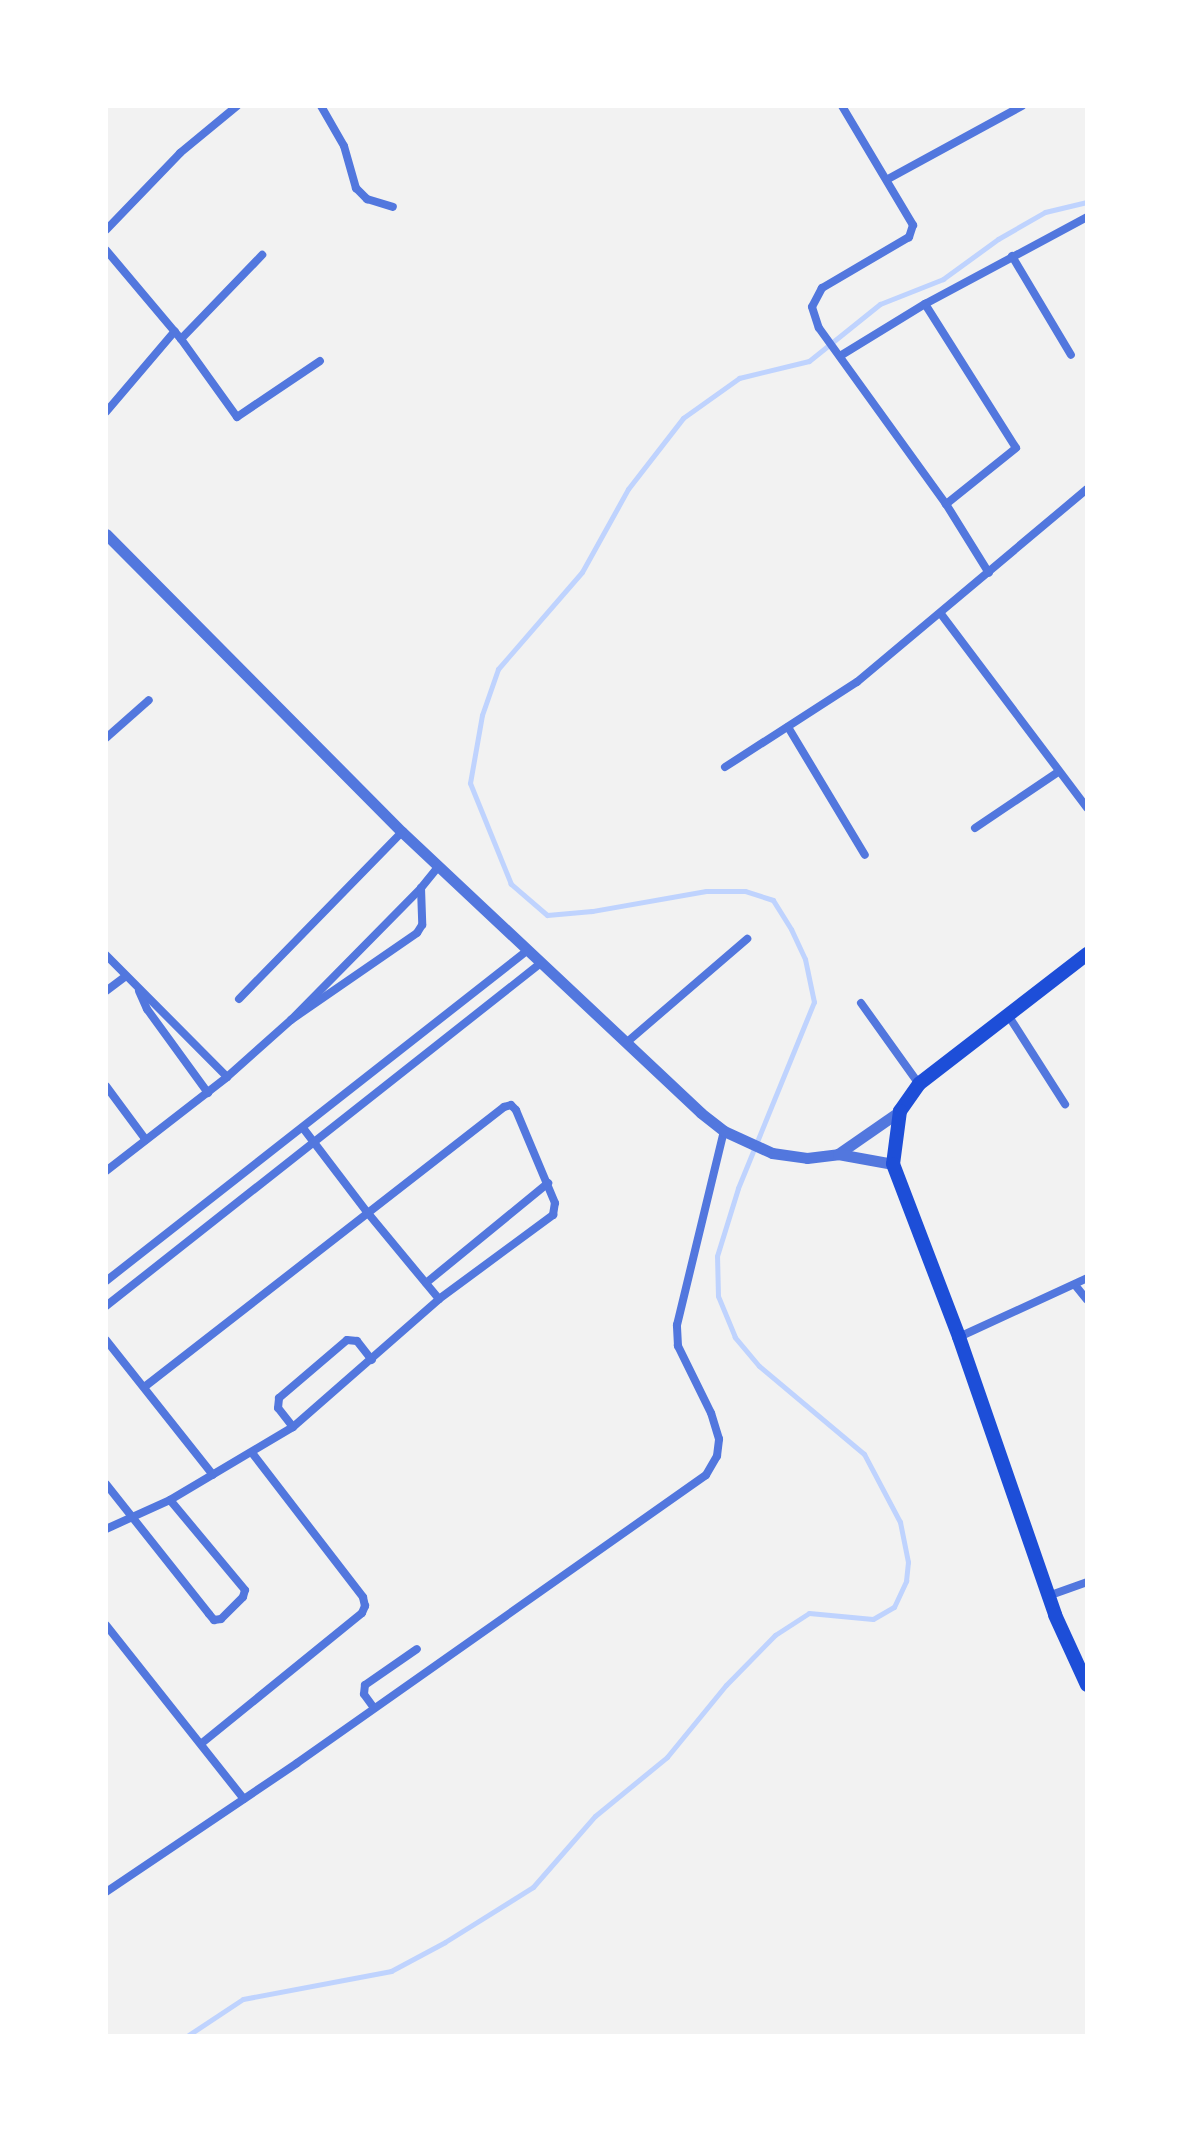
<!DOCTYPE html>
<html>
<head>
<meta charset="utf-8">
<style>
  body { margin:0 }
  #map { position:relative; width:1193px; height:2142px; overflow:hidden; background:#f2f2f2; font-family:Manrope,sans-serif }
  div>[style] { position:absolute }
  .stream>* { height:5px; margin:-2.5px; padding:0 2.5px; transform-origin:2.5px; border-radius:2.5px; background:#bfd3fe }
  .minor>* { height:8px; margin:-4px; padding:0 4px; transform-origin:4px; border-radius:4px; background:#5277de }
  .tertiary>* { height:11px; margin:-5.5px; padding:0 5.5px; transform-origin:5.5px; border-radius:5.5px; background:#5277de }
  .primary>* { height:14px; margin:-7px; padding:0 7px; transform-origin:7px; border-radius:7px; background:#1d4ed8 }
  span { translate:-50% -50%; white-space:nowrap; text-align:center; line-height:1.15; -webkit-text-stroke:8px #fff; paint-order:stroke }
  .frame { position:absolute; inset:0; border:108px solid #fff; pointer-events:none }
</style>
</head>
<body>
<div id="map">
  <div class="stream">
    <i style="left:187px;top:2036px;width:67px;rotate:-33.5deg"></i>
    <i style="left:243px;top:1999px;width:151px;rotate:-10.7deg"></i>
    <i style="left:391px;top:1971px;width:61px;rotate:-28.2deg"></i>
    <i style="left:445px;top:1942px;width:104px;rotate:-32deg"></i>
    <i style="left:533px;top:1887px;width:94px;rotate:-48.9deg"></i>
    <i style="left:595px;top:1816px;width:93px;rotate:-39.3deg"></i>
    <i style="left:667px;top:1757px;width:93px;rotate:-50.7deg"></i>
    <i style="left:726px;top:1685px;width:70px;rotate:-45.6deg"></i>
    <i style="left:775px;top:1635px;width:40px;rotate:-32.9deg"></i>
    <i style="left:809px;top:1613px;width:64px;rotate:5.4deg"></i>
    <i style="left:873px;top:1619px;width:24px;rotate:-30deg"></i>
    <i style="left:894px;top:1607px;width:29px;rotate:-65deg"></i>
    <i style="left:906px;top:1581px;width:19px;rotate:-84deg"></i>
    <i style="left:908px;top:1562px;width:41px;rotate:-101.3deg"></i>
    <i style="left:900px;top:1522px;width:77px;rotate:-117.9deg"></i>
    <i style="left:864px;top:1454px;width:137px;rotate:-140deg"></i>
    <i style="left:759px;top:1366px;width:38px;rotate:-130deg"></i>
    <i style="left:735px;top:1337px;width:44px;rotate:-112.5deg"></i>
    <i style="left:718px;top:1296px;width:40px;rotate:-91.4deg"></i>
    <i style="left:717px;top:1256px;width:71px;rotate:-72.8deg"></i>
    <i style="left:738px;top:1188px;width:201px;rotate:-67.8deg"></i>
    <i style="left:814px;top:1002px;width:44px;rotate:-101.8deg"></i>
    <i style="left:805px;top:959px;width:33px;rotate:-115deg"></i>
    <i style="left:791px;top:929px;width:34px;rotate:-122deg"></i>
    <i style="left:773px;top:900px;width:29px;rotate:-162deg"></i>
    <i style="left:745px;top:891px;width:39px;rotate:180deg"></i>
    <i style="left:706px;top:891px;width:116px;rotate:170deg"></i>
    <i style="left:592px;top:911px;width:45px;rotate:174.9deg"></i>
    <i style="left:547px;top:915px;width:48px;rotate:-139.3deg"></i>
    <i style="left:511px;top:884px;width:109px;rotate:-112.1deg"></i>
    <i style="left:470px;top:783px;width:69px;rotate:-80deg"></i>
    <i style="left:482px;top:715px;width:49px;rotate:-70.8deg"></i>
    <i style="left:498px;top:669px;width:128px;rotate:-49.1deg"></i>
    <i style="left:582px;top:572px;width:95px;rotate:-61deg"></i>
    <i style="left:628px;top:489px;width:90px;rotate:-52.2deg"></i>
    <i style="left:683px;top:418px;width:69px;rotate:-35.5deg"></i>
    <i style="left:739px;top:378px;width:72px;rotate:-13.7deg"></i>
    <i style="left:809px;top:361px;width:91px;rotate:-38.8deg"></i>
    <i style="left:880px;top:304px;width:68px;rotate:-21.6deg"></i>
    <i style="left:943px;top:279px;width:68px;rotate:-36deg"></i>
    <i style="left:998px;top:239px;width:54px;rotate:-29.9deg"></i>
    <i style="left:1045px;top:212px;width:43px;rotate:-13.4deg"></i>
  </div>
  <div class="minor">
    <i style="left:321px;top:106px;width:46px;rotate:60.1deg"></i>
    <i style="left:344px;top:146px;width:44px;rotate:74.1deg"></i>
    <i style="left:356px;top:188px;width:16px;rotate:45deg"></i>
    <i style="left:367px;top:199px;width:27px;rotate:17deg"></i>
    <i style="left:842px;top:106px;width:139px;rotate:59.2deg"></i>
    <i style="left:913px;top:225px;width:13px;rotate:108deg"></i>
    <i style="left:909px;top:237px;width:101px;rotate:149.6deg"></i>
    <i style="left:822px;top:288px;width:21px;rotate:118deg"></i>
    <i style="left:812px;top:307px;width:22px;rotate:72deg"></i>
    <i style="left:819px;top:328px;width:217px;rotate:54.2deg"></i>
    <i style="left:946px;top:504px;width:81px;rotate:58.1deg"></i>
    <i style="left:888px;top:179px;width:153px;rotate:-28.6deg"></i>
    <i style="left:106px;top:230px;width:107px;rotate:-46.1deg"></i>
    <i style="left:180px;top:153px;width:74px;rotate:-39.5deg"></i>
    <i style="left:106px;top:250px;width:116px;rotate:49.9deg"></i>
    <i style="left:181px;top:339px;width:96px;rotate:54.3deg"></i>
    <i style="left:237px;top:417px;width:100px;rotate:-34deg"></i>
    <i style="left:1012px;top:256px;width:115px;rotate:59.2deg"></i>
    <i style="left:925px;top:304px;width:170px;rotate:57.7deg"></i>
    <i style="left:1016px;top:448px;width:90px;rotate:141.3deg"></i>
    <i style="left:181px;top:339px;width:117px;rotate:-46deg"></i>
    <i style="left:840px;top:356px;width:100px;rotate:-31.5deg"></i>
    <i style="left:925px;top:304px;width:184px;rotate:-28.2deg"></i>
    <i style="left:106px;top:412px;width:106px;rotate:-49.6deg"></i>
    <i style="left:941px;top:614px;width:243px;rotate:53deg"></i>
    <i style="left:788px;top:727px;width:149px;rotate:59deg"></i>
    <i style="left:106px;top:738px;width:57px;rotate:-41.5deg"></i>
    <i style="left:725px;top:767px;width:157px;rotate:-32.8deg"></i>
    <i style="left:857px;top:682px;width:300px;rotate:-40deg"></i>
    <i style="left:975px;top:828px;width:100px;rotate:-34deg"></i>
    <i style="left:421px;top:888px;width:28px;rotate:-51deg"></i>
    <i style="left:106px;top:955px;width:172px;rotate:45.2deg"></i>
    <i style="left:106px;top:991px;width:25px;rotate:-37deg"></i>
    <i style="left:139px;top:991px;width:20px;rotate:66deg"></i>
    <i style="left:147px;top:1009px;width:104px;rotate:54deg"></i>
    <i style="left:239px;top:999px;width:233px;rotate:-45.7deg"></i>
    <i style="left:861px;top:1003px;width:100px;rotate:54.4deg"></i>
    <i style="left:1008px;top:1015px;width:106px;rotate:57.4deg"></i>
    <i style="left:626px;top:1043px;width:160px;rotate:-40.7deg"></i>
    <i style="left:106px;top:1086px;width:67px;rotate:53.5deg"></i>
    <i style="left:303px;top:1128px;width:106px;rotate:52.7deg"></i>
    <i style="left:367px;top:1212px;width:113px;rotate:50.4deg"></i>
    <i style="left:106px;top:1171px;width:153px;rotate:-37.8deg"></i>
    <i style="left:227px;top:1077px;width:86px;rotate:-41.7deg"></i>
    <i style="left:291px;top:1020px;width:185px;rotate:-45.4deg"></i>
    <i style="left:421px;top:888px;width:37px;rotate:88deg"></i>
    <i style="left:422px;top:925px;width:9px;rotate:122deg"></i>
    <i style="left:417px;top:933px;width:153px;rotate:145.4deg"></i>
    <i style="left:106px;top:1281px;width:536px;rotate:-38.11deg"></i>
    <i style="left:426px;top:1283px;width:158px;rotate:-39.3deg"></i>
    <i style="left:1075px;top:1285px;width:19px;rotate:51deg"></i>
    <i style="left:106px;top:1306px;width:554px;rotate:-38.26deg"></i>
    <i style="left:959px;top:1337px;width:141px;rotate:-24.7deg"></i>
    <i style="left:106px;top:1340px;width:172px;rotate:51.6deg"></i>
    <i style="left:293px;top:1427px;width:24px;rotate:-128deg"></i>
    <i style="left:278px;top:1408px;width:10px;rotate:-84deg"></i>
    <i style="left:279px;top:1398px;width:89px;rotate:-40.5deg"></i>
    <i style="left:347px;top:1340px;width:10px;rotate:6deg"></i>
    <i style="left:357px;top:1341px;width:24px;rotate:52deg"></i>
    <i style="left:106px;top:1484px;width:166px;rotate:51.6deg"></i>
    <i style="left:209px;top:1614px;width:8px;rotate:50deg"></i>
    <i style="left:214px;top:1620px;width:7px;rotate:-8deg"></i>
    <i style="left:221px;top:1619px;width:31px;rotate:-45deg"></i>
    <i style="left:243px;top:1597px;width:7px;rotate:-74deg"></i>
    <i style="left:245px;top:1590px;width:117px;rotate:-129.8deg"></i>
    <i style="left:106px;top:1529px;width:70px;rotate:-24.4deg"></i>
    <i style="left:170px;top:1500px;width:143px;rotate:-30.7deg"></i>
    <i style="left:293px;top:1427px;width:194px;rotate:-41.2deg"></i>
    <i style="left:439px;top:1299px;width:142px;rotate:-36.4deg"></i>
    <i style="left:553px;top:1215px;width:12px;rotate:-81deg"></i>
    <i style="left:555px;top:1203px;width:101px;rotate:-112.8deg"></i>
    <i style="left:516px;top:1110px;width:7px;rotate:-135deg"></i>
    <i style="left:511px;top:1105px;width:7px;rotate:164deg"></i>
    <i style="left:504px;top:1107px;width:455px;rotate:142.1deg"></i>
    <i style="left:1048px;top:1596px;width:41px;rotate:-19.7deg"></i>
    <i style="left:106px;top:1625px;width:222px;rotate:51.6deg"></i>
    <i style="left:374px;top:1708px;width:17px;rotate:-126deg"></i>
    <i style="left:364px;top:1694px;width:9px;rotate:-84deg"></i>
    <i style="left:365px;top:1685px;width:63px;rotate:-34.7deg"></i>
    <i style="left:202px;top:1743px;width:206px;rotate:-39.1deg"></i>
    <i style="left:362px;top:1613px;width:8px;rotate:-67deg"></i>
    <i style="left:365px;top:1606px;width:9px;rotate:-103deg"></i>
    <i style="left:363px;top:1597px;width:182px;rotate:-127.6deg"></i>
    <i style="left:106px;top:1892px;width:230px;rotate:-34deg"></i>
    <i style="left:297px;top:1763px;width:500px;rotate:-35.15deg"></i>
    <i style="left:706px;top:1475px;width:22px;rotate:-60deg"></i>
    <i style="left:717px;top:1456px;width:17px;rotate:-83deg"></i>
    <i style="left:719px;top:1439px;width:27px;rotate:-107deg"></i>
    <i style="left:711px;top:1413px;width:75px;rotate:-116.2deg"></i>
    <i style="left:678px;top:1346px;width:21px;rotate:-93deg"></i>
    <i style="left:677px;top:1325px;width:200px;rotate:-76.4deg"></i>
  </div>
  <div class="tertiary">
    <i style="left:106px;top:534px;width:420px;rotate:45.2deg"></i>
    <i style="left:402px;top:832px;width:410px;rotate:43.2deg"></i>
    <i style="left:701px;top:1113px;width:29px;rotate:38deg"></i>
    <i style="left:724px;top:1131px;width:53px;rotate:24.6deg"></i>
    <i style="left:772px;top:1153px;width:35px;rotate:8deg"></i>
    <i style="left:807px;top:1158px;width:31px;rotate:-7deg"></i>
    <i style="left:838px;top:1154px;width:75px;rotate:-34.7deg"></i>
    <i style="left:838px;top:1154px;width:56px;rotate:10.3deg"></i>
  </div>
  <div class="primary">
    <i style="left:1087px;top:954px;width:212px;rotate:142.3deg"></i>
    <i style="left:919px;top:1084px;width:33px;rotate:125deg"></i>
    <i style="left:900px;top:1111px;width:53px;rotate:97.5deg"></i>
    <i style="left:893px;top:1164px;width:185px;rotate:69.1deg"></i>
    <i style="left:959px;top:1337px;width:294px;rotate:70.9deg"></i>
    <i style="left:1055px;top:1615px;width:77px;rotate:65.4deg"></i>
  </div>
  <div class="frame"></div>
</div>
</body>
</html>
